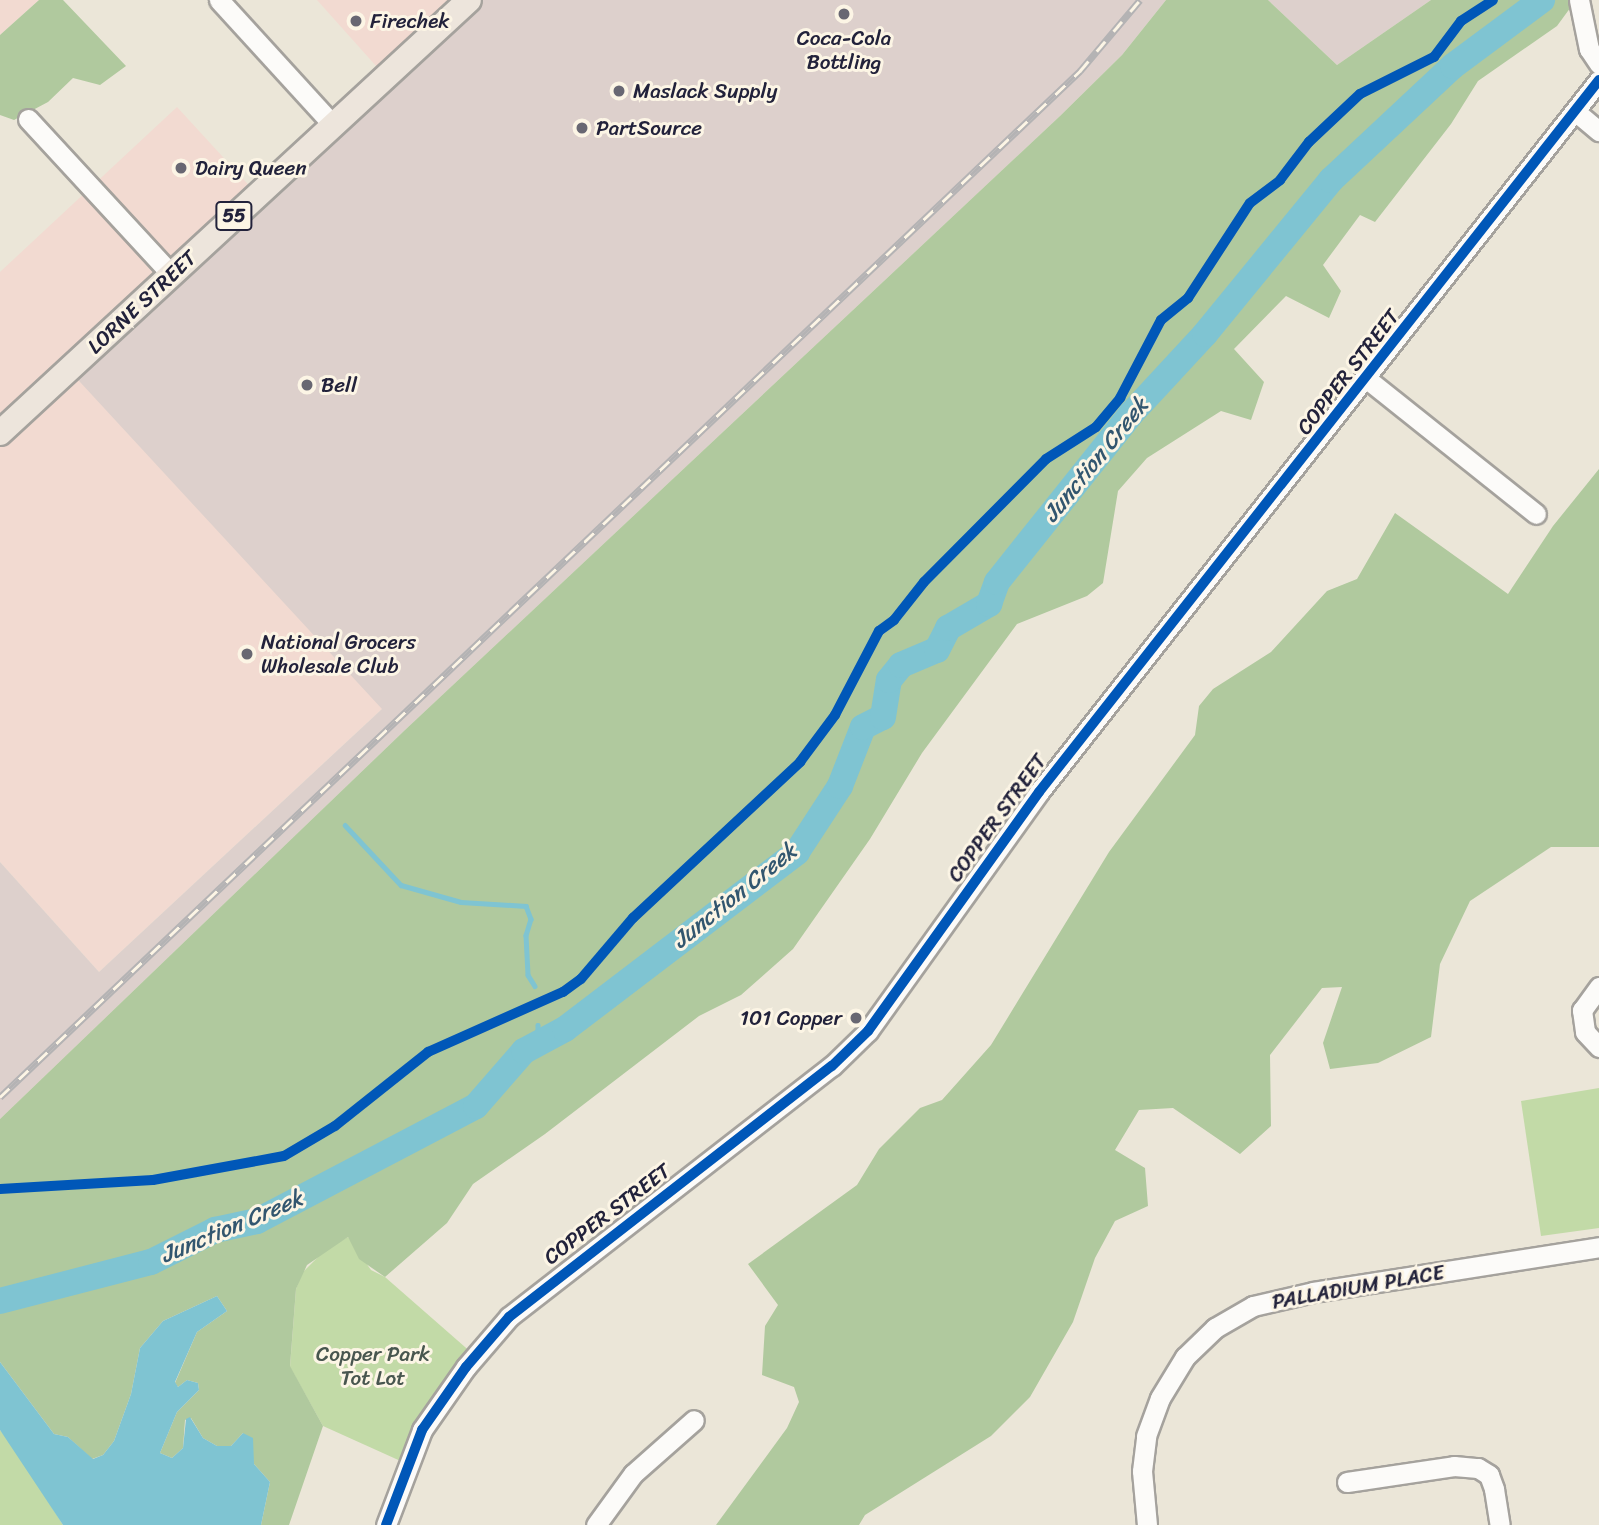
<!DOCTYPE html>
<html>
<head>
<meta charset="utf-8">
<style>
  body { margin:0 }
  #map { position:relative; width:1599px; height:1525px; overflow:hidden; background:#ebe6d8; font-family:Sriracha,sans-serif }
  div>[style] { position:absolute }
  .built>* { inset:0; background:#f2dad1 }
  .industrial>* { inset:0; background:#ddd0cc }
  .green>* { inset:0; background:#c2daa7 }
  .forest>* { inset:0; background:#b0c99e }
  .water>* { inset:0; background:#7fc4d2 }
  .stream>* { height:4.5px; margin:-2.25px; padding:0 2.25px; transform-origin:2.25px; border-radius:2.25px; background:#7fc4d2 }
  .river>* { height:26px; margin:-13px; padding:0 13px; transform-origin:13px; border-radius:13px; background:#7fc4d2 }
  .roads { filter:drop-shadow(2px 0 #a5a29d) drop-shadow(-2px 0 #a5a29d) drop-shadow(0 2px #a5a29d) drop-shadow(0 -2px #a5a29d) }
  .minor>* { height:19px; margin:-9.5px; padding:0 9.5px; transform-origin:9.5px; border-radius:9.5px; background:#fcfbf9 }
  .major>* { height:24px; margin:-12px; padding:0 12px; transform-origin:12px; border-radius:12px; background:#ede5dc }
  .rail>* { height:7px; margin-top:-3.5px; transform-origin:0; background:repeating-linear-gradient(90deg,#fcf5e5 0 13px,#b4b3b4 0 26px); box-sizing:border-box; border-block:2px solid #b4b3b4 }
  .cycleway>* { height:10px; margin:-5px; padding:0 5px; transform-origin:5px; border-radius:5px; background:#0057b8 }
  .dots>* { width:19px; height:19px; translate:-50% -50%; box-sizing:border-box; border:4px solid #fcf5e5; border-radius:50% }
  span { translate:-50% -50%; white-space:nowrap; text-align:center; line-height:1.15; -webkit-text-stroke:6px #fcf5e5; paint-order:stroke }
  .shield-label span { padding:2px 5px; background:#fcf5e5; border:2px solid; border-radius:5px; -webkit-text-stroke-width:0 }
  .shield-label { font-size:19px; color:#22223b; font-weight:700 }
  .poi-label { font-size:21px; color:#22223b }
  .left { translate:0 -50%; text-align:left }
  .right { translate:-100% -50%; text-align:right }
  .street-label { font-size:21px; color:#22223b }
  .park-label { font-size:21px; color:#48564f }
  .water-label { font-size:23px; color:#32566f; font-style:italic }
</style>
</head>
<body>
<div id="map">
  <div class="built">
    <i style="clip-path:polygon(0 0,39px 0,0 35px)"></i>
    <i style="clip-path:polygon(317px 0,467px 0,385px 76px)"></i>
    <i style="clip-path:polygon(177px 107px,257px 194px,69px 369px,383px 708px,99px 972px,0 862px,0 272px)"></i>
  </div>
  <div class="industrial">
    <i style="clip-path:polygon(467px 0,1166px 0,1122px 55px,1060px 116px,405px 730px,0 1119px,0 862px,99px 972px,382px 709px,68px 369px)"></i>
    <i style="clip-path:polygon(1268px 0,1431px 0,1337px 65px)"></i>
  </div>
  <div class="green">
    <i style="clip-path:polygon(1599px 1088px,1599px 1228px,1541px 1236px,1521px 1101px)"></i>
    <i style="clip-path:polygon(348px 1237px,371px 1270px,385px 1277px,473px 1354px,405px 1463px,323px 1426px,290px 1367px,296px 1289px,302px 1273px,324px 1251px)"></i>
    <i style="clip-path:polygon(0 1430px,15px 1448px,63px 1525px,0 1525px)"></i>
  </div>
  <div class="forest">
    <i style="clip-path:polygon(39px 0,63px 0,126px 66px,100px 85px,73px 78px,48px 102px,14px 120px,0 115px,0 35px)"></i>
    <i style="clip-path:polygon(1166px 0,1268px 0,1337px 65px,1431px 0,1576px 0,1557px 26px,1478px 81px,1451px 124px,1375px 222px,1360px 215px,1323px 265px,1341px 291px,1329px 318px,1286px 296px,1234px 349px,1264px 382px,1251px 420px,1221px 411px,1147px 458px,1118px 491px,1103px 583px,1087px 596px,1017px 624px,922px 753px,870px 839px,793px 949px,741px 995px,699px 1016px,545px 1134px,473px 1184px,447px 1223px,385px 1277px,359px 1259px,348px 1237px,307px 1265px,296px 1289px,290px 1366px,323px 1426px,289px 1525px,261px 1525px,270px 1482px,254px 1464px,243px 1433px,231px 1446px,217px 1446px,203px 1438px,191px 1418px,185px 1420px,183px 1448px,172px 1458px,160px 1453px,177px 1412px,199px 1390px,198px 1383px,187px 1380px,178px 1387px,175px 1383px,197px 1332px,227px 1311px,217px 1296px,163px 1321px,140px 1348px,131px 1394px,114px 1441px,103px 1455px,92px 1459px,68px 1437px,54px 1434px,0 1362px,0 1119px,405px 730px,1060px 116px,1122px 55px)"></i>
    <i style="clip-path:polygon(1599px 469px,1599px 847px,1551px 847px,1470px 901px,1440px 964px,1431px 1037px,1378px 1063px,1330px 1069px,1323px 1043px,1342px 987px,1322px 988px,1270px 1055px,1271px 1126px,1240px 1154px,1173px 1108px,1139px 1110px,1115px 1150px,1145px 1168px,1148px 1206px,1115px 1221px,1095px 1258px,1073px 1322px,1030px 1397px,991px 1436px,865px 1515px,859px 1525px,716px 1525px,787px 1428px,799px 1402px,794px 1387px,762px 1375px,765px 1326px,778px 1305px,748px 1264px,857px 1185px,879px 1149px,920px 1108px,942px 1100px,991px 1045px,1109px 852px,1195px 735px,1199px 706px,1213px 689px,1271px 652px,1327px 591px,1357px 579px,1395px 513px,1508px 594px,1553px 526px)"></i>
  </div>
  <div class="water">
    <i style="clip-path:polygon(217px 1296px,227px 1311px,197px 1332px,175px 1382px,178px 1387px,187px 1380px,198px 1383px,199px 1390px,177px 1412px,160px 1453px,172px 1458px,183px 1448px,186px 1419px,190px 1417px,203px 1438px,217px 1446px,231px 1446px,243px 1433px,253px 1438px,254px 1464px,270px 1482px,261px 1525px,63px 1525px,0 1430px,0 1362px,54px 1434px,68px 1437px,93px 1459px,103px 1455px,114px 1441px,131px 1394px,140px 1348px,163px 1321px)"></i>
  </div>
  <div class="stream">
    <i style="left:345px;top:825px;width:82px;rotate:47deg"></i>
    <i style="left:401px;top:885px;width:62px;rotate:15.8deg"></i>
    <i style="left:461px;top:902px;width:65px;rotate:3.5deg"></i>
    <i style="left:526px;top:906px;width:14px;rotate:69deg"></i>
    <i style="left:531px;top:919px;width:17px;rotate:107deg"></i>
    <i style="left:526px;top:935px;width:40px;rotate:87.1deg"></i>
    <i style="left:528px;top:975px;width:13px;rotate:58deg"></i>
    <i style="left:538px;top:1025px;width:15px;rotate:90deg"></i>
  </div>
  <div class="river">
    <i style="left:0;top:1301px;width:156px;rotate:-14.5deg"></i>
    <i style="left:151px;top:1262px;width:72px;rotate:-26.6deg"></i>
    <i style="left:215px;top:1230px;width:43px;rotate:-12.1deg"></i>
    <i style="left:257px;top:1221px;width:247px;rotate:-27.7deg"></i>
    <i style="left:476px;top:1106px;width:73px;rotate:-48.9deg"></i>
    <i style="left:524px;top:1051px;width:47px;rotate:-28.2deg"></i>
    <i style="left:565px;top:1029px;width:292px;rotate:-37.3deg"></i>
    <i style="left:797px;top:852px;width:79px;rotate:-56.9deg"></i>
    <i style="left:840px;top:786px;width:63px;rotate:-68.7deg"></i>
    <i style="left:863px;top:727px;width:22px;rotate:-27deg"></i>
    <i style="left:883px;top:717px;width:37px;rotate:-81deg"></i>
    <i style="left:889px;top:680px;width:19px;rotate:-51deg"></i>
    <i style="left:901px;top:665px;width:39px;rotate:-23deg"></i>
    <i style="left:937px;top:650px;width:25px;rotate:-63deg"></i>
    <i style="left:948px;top:628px;width:48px;rotate:-30.3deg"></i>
    <i style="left:989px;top:604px;width:23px;rotate:-70deg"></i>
    <i style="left:997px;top:582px;width:215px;rotate:-51.4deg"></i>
    <i style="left:1131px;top:414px;width:109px;rotate:-47.2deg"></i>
    <i style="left:1205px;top:334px;width:199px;rotate:-50.7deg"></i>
    <i style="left:1331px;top:180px;width:167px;rotate:-43.1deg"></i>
    <i style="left:1453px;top:66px;width:111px;rotate:-36.6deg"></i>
  </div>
  <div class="roads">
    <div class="minor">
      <i style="left:219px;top:0;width:169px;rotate:47.6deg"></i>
      <i style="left:1579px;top:0;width:50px;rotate:78.5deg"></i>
      <i style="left:1589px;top:49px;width:18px;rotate:56deg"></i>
      <i style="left:1576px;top:112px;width:30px;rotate:40deg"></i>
      <i style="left:28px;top:119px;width:211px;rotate:47.3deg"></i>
      <i style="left:1367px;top:379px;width:216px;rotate:38.6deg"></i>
      <i style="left:1599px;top:987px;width:29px;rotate:126deg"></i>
      <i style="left:1582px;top:1010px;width:22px;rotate:82deg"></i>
      <i style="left:1585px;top:1032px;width:21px;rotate:47deg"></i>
      <i style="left:1347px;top:1482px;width:108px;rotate:-8.5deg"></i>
      <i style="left:1454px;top:1466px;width:24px;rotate:5deg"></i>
      <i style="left:1478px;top:1468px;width:13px;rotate:32deg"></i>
      <i style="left:1489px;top:1475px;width:15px;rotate:70deg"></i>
      <i style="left:1494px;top:1489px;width:36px;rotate:81deg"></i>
      <i style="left:386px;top:1525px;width:102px;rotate:-69.2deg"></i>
      <i style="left:422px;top:1430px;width:77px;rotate:-55.1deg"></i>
      <i style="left:466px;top:1367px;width:66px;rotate:-49.3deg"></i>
      <i style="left:509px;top:1317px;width:409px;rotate:-37.9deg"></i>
      <i style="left:832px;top:1066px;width:50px;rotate:-44.2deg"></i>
      <i style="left:868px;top:1031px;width:294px;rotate:-54.4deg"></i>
      <i style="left:1039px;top:792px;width:906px;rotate:-51.81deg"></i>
      <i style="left:596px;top:1525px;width:63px;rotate:-54deg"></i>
      <i style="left:633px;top:1474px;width:81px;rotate:-41.5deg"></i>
      <i style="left:1147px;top:1525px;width:54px;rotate:-95.3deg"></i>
      <i style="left:1142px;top:1471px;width:35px;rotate:-83deg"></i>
      <i style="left:1146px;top:1436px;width:40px;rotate:-69.8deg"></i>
      <i style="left:1160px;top:1398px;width:48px;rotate:-58.6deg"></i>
      <i style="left:1185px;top:1357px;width:42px;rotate:-44deg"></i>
      <i style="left:1215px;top:1328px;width:44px;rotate:-30.1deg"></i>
      <i style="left:1253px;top:1306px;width:62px;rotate:-13.1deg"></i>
      <i style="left:1313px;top:1292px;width:290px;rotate:-8.9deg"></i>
    </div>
    <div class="major">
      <i style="left:0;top:433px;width:638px;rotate:-42.71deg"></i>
    </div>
  </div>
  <div class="rail">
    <i style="left:0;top:1097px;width:1490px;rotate:-43.53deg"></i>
    <i style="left:1080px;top:71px;width:93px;rotate:-49.8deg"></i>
  </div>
  <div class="cycleway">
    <i style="left:0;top:1189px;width:153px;rotate:-3.4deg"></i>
    <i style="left:153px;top:1180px;width:133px;rotate:-10.4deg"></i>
    <i style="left:284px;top:1156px;width:59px;rotate:-30.5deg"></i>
    <i style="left:335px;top:1126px;width:119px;rotate:-38.5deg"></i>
    <i style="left:428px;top:1052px;width:148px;rotate:-24deg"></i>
    <i style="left:563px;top:992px;width:22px;rotate:-36deg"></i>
    <i style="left:581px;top:979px;width:80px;rotate:-49.6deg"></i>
    <i style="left:633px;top:918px;width:229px;rotate:-43deg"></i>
    <i style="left:800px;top:762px;width:59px;rotate:-53.3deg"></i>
    <i style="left:835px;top:715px;width:95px;rotate:-62.4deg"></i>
    <i style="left:879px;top:631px;width:19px;rotate:-36deg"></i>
    <i style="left:894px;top:620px;width:48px;rotate:-51.7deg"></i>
    <i style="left:924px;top:582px;width:173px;rotate:-45.2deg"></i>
    <i style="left:1046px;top:459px;width:59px;rotate:-32.6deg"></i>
    <i style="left:1096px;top:427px;width:38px;rotate:-50deg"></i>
    <i style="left:1120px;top:398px;width:88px;rotate:-62.3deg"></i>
    <i style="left:1161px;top:320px;width:35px;rotate:-39deg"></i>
    <i style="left:1188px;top:298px;width:113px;rotate:-56.9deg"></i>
    <i style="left:1250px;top:203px;width:38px;rotate:-37deg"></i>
    <i style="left:1280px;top:180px;width:48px;rotate:-52.7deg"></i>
    <i style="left:1309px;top:142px;width:70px;rotate:-43.3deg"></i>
    <i style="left:1360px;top:94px;width:83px;rotate:-26.6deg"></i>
    <i style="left:1434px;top:57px;width:45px;rotate:-53.1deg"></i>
    <i style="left:1461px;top:21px;width:38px;rotate:-33deg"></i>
    <i style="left:386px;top:1525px;width:102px;rotate:-69.2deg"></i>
    <i style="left:422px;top:1430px;width:77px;rotate:-55.1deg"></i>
    <i style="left:466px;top:1367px;width:66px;rotate:-49.3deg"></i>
    <i style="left:509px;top:1317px;width:409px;rotate:-37.9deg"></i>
    <i style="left:832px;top:1066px;width:50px;rotate:-44.2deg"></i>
    <i style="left:868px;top:1031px;width:294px;rotate:-54.4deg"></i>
    <i style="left:1039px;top:792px;width:906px;rotate:-51.81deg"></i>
  </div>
  <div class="dots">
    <i style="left:844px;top:14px;background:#686772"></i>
    <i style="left:356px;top:21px;background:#686772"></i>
    <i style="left:619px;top:91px;background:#686772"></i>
    <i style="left:582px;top:128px;background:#686772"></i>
    <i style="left:181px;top:168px;background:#686772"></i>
    <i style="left:307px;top:385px;background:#686772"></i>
    <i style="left:247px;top:654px;background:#686772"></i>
    <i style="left:856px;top:1018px;background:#686772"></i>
  </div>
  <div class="shield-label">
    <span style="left:234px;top:216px">55</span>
  </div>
  <div class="poi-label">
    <span class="left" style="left:370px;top:21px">Firechek</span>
    <span style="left:844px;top:50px">Coca-Cola<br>Bottling</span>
    <span class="left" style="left:633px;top:91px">Maslack Supply</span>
    <span class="left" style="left:596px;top:128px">PartSource</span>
    <span class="left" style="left:195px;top:168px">Dairy Queen</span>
    <span class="left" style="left:321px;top:385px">Bell</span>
    <span class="left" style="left:261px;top:654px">National Grocers<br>Wholesale Club</span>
    <span class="right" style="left:842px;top:1018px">101 Copper</span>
  </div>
  <div class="street-label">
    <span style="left:142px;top:302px;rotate:-43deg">LORNE STREET</span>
    <span style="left:1348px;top:372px;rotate:-52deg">COPPER STREET</span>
    <span style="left:997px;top:818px;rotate:-54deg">COPPER STREET</span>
    <span style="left:607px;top:1214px;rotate:-37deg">COPPER STREET</span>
    <span style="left:1358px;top:1287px;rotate:-10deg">PALLADIUM PLACE</span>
  </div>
  <div class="park-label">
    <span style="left:373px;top:1366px">Copper Park<br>Tot Lot</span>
  </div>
  <div class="water-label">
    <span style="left:1096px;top:460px;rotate:-51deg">Junction Creek</span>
    <span style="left:735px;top:896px;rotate:-39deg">Junction Creek</span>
    <span style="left:232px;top:1227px;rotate:-23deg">Junction Creek</span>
  </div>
</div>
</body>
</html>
